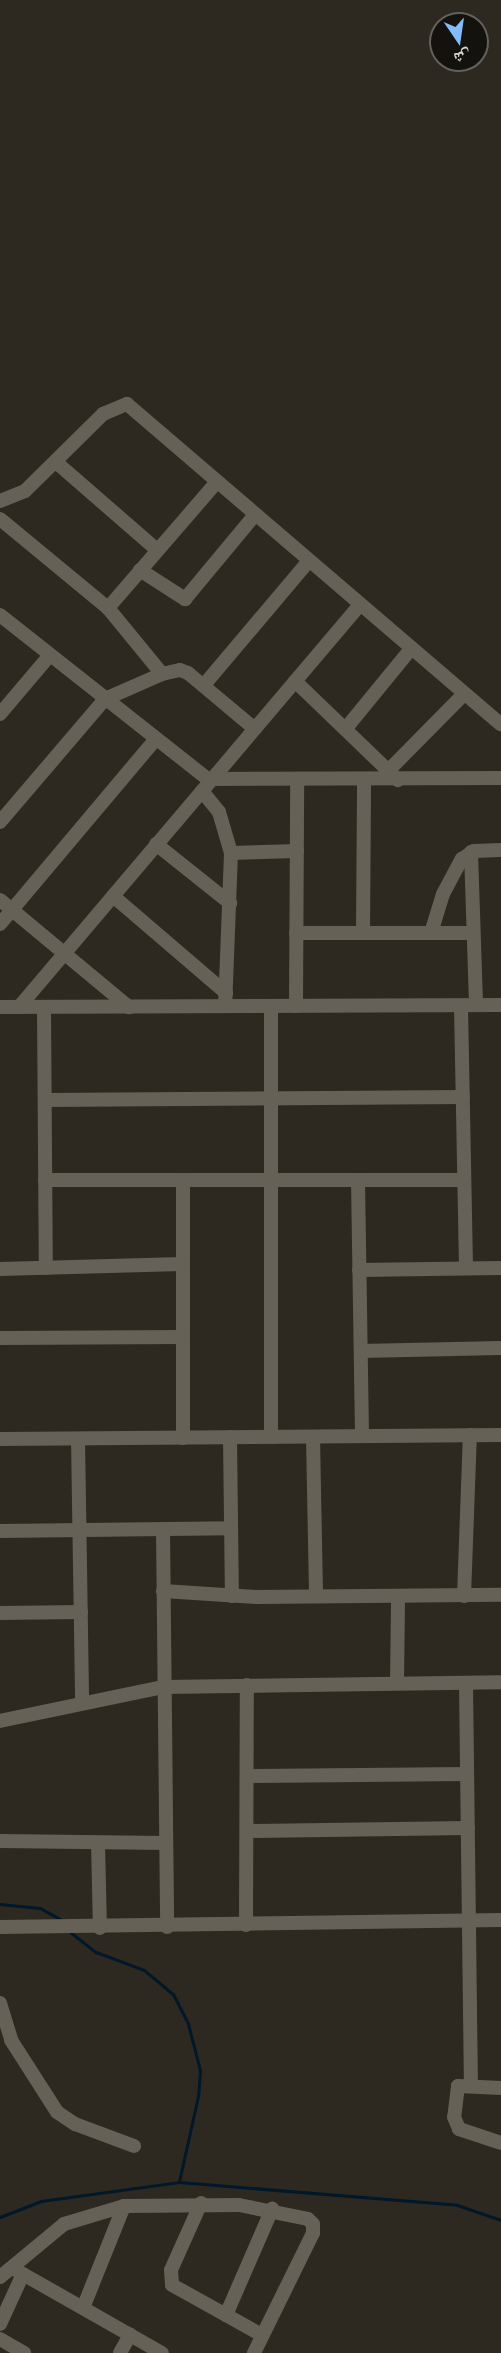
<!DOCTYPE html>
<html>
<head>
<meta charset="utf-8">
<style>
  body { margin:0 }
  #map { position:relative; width:501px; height:2353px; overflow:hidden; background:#2d2920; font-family:"Archivo Narrow","Noto Naskh Arabic",sans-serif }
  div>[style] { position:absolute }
  .stream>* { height:3px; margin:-1.5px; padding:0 1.5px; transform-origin:1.5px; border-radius:1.5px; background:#01172a }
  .minor>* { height:14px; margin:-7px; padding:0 7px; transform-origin:7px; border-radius:7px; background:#656156 }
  span { translate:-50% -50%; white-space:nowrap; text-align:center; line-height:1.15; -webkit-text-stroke:6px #13120e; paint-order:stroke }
  .north { position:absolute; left:429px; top:12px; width:60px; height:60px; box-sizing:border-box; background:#13120e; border:2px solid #62615c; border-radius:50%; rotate:167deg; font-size:16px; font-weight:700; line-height:24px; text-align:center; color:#d9d7d1 }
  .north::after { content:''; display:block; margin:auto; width:21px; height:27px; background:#82bcfa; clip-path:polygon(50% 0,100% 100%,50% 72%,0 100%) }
</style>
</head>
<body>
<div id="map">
  <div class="stream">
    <i style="left:0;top:1904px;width:40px;rotate:5.7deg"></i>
    <i style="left:40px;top:1908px;width:26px;rotate:29deg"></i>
    <i style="left:70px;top:1932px;width:33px;rotate:38deg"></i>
    <i style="left:96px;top:1952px;width:51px;rotate:20.6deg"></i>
    <i style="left:144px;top:1970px;width:38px;rotate:40deg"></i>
    <i style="left:173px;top:1994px;width:34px;rotate:63deg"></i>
    <i style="left:188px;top:2024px;width:48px;rotate:75.4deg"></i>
    <i style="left:200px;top:2070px;width:26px;rotate:94deg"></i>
    <i style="left:198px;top:2096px;width:88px;rotate:102.5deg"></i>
    <i style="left:0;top:2217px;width:44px;rotate:-21.3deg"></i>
    <i style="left:41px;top:2201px;width:139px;rotate:-7.8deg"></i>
    <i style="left:179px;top:2182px;width:279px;rotate:4.7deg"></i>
    <i style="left:457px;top:2205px;width:46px;rotate:18.8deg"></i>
  </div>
  <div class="minor">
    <i style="left:57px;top:463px;width:133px;rotate:41deg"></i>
    <i style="left:0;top:501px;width:27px;rotate:-22deg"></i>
    <i style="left:25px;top:491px;width:110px;rotate:-44.6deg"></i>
    <i style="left:103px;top:414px;width:26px;rotate:-23deg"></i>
    <i style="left:127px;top:404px;width:492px;rotate:40.6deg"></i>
    <i style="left:0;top:519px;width:140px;rotate:39.5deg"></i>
    <i style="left:108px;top:608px;width:85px;rotate:50.7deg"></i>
    <i style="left:140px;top:570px;width:54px;rotate:32.8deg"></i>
    <i style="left:185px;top:599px;width:108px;rotate:-50.3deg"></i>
    <i style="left:108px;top:608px;width:165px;rotate:-49.2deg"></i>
    <i style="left:0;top:615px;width:265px;rotate:38.3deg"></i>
    <i style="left:208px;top:779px;width:293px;rotate:-0.2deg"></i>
    <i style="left:295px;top:681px;width:143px;rotate:43.9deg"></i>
    <i style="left:204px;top:685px;width:161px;rotate:-49.8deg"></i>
    <i style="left:0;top:714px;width:77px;rotate:-49.7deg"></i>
    <i style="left:347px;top:727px;width:99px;rotate:-50.7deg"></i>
    <i style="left:389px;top:770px;width:105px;rotate:-45.4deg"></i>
    <i style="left:202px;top:791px;width:27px;rotate:51deg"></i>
    <i style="left:219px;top:812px;width:43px;rotate:73.7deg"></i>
    <i style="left:231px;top:853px;width:153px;rotate:92.2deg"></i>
    <i style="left:0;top:822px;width:162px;rotate:-49.5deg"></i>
    <i style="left:105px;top:699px;width:62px;rotate:-23.7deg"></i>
    <i style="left:162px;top:674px;width:18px;rotate:-13deg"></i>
    <i style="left:180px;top:670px;width:9px;rotate:21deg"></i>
    <i style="left:188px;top:673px;width:87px;rotate:39.9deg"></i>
    <i style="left:156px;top:844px;width:95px;rotate:38.6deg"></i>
    <i style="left:471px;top:852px;width:153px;rotate:88.1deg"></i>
    <i style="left:231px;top:853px;width:66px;rotate:-1.7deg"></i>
    <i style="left:113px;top:896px;width:149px;rotate:40.6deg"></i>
    <i style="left:0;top:900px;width:168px;rotate:39.7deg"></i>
    <i style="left:0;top:924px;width:241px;rotate:-49.9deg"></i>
    <i style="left:296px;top:933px;width:175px"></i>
    <i style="left:363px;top:933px;width:153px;rotate:-89.6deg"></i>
    <i style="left:431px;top:933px;width:41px;rotate:-72.9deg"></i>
    <i style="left:443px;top:894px;width:40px;rotate:-62deg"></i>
    <i style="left:462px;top:859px;width:14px;rotate:-34deg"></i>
    <i style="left:474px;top:851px;width:27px;rotate:-2deg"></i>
    <i style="left:296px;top:1006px;width:227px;rotate:-89.7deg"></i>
    <i style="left:461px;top:1006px;width:262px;rotate:88.9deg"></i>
    <i style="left:0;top:1007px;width:501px;rotate:-0.23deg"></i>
    <i style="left:19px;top:1007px;width:526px;rotate:-49.71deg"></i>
    <i style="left:44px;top:1007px;width:261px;rotate:89.6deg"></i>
    <i style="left:45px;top:1100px;width:418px;rotate:-0.4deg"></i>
    <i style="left:45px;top:1180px;width:419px"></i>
    <i style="left:183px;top:1180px;width:258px;rotate:90deg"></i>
    <i style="left:358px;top:1180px;width:256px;rotate:89.1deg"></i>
    <i style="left:0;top:1269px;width:182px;rotate:-1.6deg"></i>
    <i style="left:359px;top:1270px;width:142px;rotate:-0.8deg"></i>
    <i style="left:0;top:1338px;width:182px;rotate:-0.3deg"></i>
    <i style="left:361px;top:1351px;width:140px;rotate:-1.2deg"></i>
    <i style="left:230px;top:1437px;width:159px;rotate:89.3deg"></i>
    <i style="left:271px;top:1437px;width:431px;rotate:-90deg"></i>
    <i style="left:313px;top:1437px;width:159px;rotate:88.9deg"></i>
    <i style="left:0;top:1439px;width:501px;rotate:-0.46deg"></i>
    <i style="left:78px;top:1439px;width:262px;rotate:89.1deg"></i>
    <i style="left:163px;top:1529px;width:398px;rotate:89.4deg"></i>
    <i style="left:0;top:1531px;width:230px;rotate:-0.7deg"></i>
    <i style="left:163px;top:1591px;width:93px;rotate:3.7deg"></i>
    <i style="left:256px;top:1597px;width:245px;rotate:-0.5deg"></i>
    <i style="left:464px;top:1596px;width:161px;rotate:-87.9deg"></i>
    <i style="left:0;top:1613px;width:81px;rotate:-0.7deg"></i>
    <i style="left:397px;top:1683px;width:87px;rotate:-89.3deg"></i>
    <i style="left:466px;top:1683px;width:403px;rotate:89.3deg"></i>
    <i style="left:0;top:1721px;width:167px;rotate:-11.8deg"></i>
    <i style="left:163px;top:1687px;width:338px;rotate:-0.8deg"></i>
    <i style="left:247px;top:1776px;width:220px;rotate:-0.5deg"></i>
    <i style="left:247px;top:1831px;width:221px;rotate:-0.8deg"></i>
    <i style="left:0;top:1841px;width:166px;rotate:0.7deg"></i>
    <i style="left:98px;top:1843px;width:85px;rotate:88.7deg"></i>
    <i style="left:246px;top:1925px;width:240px;rotate:-89.8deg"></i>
    <i style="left:0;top:1927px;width:501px;rotate:-0.8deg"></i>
    <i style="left:0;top:2003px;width:39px;rotate:73deg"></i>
    <i style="left:11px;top:2040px;width:85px;rotate:57.4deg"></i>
    <i style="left:57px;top:2112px;width:22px;rotate:34deg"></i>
    <i style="left:75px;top:2124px;width:63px;rotate:20.4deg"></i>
    <i style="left:501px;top:2088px;width:43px;rotate:-177.3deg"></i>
    <i style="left:458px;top:2086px;width:31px;rotate:97deg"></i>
    <i style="left:454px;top:2117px;width:13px;rotate:67deg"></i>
    <i style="left:459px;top:2129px;width:44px;rotate:18.4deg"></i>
    <i style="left:201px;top:2203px;width:73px;rotate:114.1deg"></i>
    <i style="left:171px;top:2270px;width:15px;rotate:86deg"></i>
    <i style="left:172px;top:2285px;width:103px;rotate:29.1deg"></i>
    <i style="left:14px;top:2269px;width:170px;rotate:29.6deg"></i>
    <i style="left:0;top:2277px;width:83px;rotate:-39.6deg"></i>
    <i style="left:64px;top:2224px;width:63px;rotate:-16.7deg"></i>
    <i style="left:124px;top:2206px;width:115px;rotate:-0.5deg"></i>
    <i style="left:239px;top:2205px;width:70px;rotate:11.5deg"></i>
    <i style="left:308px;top:2219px;width:7px;rotate:45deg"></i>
    <i style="left:313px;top:2224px;width:9px;rotate:90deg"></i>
    <i style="left:313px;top:2233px;width:134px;rotate:116.2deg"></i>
    <i style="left:83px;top:2308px;width:110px;rotate:-68.1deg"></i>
    <i style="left:226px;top:2315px;width:116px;rotate:-66.5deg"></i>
    <i style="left:0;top:2324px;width:55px;rotate:-65.3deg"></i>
    <i style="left:0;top:2339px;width:28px;rotate:30deg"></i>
    <i style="left:120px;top:2353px;width:21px;rotate:-61deg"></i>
  </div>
  <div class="north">ش</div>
</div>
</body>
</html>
